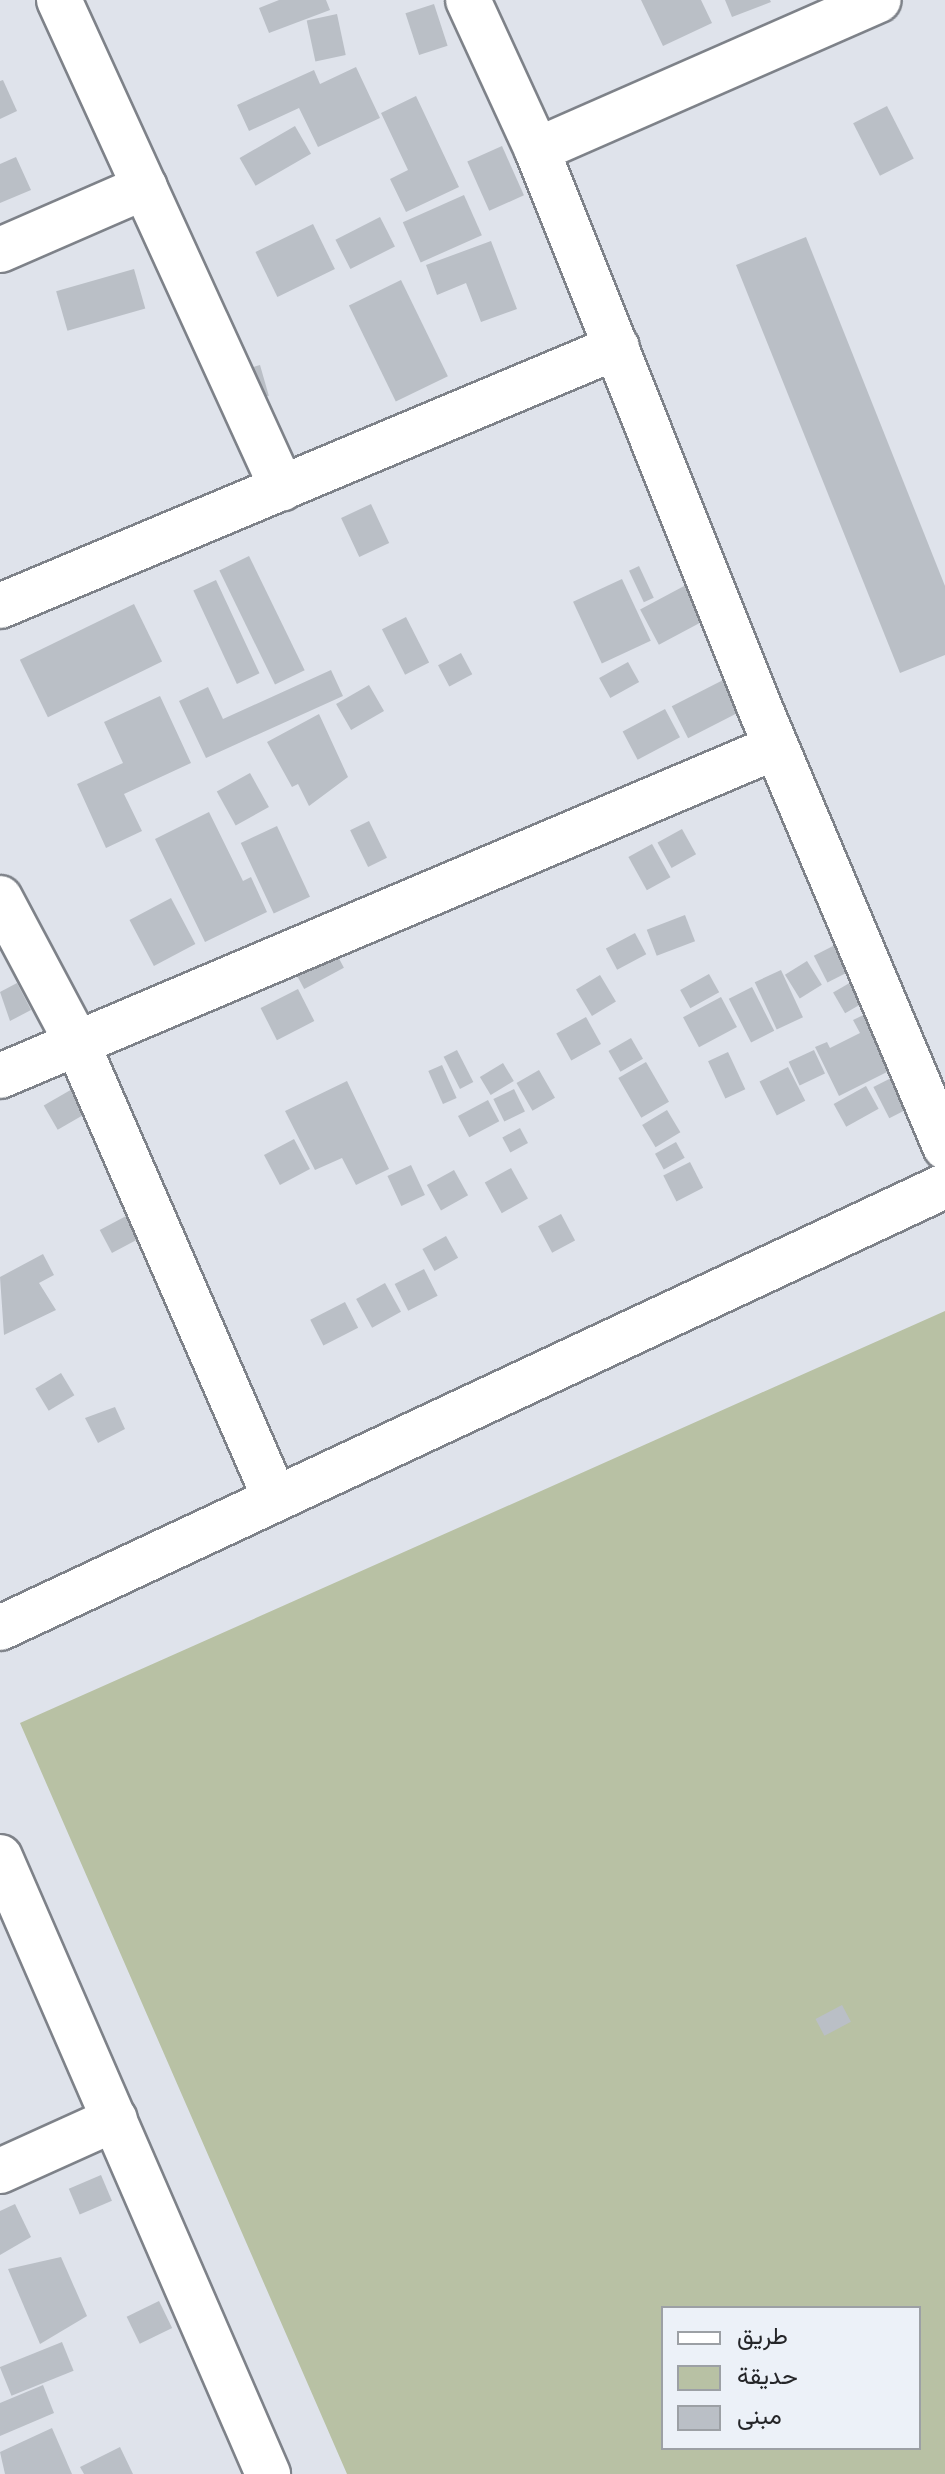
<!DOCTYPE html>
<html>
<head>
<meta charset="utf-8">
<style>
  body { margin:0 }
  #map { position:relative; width:945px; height:2474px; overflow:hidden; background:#dfe3eb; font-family:"Exo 2",Vazirmatn,sans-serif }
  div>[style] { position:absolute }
  .green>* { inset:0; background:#b8c1a4 }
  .building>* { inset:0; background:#babfc6; transform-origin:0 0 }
  .roads { filter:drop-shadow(2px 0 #7e8289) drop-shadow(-2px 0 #7e8289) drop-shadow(0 2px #7e8289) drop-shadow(0 -2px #7e8289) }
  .minor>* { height:44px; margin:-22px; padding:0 22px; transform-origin:22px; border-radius:22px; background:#fff }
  span { translate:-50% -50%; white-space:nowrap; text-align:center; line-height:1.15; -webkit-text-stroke:6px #ecf1f8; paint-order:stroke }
  .legend { position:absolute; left:661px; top:2306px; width:260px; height:144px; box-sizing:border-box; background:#ecf1f8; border:2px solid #9ca0a5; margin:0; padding:10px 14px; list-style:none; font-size:24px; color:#252629 }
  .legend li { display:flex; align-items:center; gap:16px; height:40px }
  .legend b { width:40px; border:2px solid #9ca0a5 }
</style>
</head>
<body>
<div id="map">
  <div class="green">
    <i style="clip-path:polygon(evenodd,945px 1311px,945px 2474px,347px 2474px,20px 1723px,945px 1311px,663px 2308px,919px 2308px,919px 2448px,663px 2448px,663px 2308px)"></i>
  </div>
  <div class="building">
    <i style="clip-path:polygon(279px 0,326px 0,330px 10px,269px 33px,259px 8px)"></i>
    <i style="clip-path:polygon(641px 0,701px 0,712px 23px,663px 46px)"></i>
    <i style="clip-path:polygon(725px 0,770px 0,771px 2px,732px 17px)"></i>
    <i style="left:434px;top:4px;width:44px;height:30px;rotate:72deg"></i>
    <i style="left:337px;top:14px;width:42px;height:31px;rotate:78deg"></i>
    <i style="clip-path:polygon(356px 67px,380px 118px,318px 147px,299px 108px,249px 131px,237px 105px,314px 70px,320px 84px)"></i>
    <i style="clip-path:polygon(3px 80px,17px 111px,0 119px,0 81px)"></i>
    <i style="clip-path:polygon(416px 96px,459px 187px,406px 212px,390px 179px,408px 170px,381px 113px)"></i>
    <i style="left:887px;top:106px;width:59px;height:38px;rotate:63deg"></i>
    <i style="left:295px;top:126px;width:32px;height:64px;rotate:60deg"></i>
    <i style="left:502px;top:146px;width:54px;height:38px;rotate:66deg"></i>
    <i style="clip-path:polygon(16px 157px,31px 190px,0 203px,0 164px)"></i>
    <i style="left:464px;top:195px;width:44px;height:67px;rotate:66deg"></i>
    <i style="left:380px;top:217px;width:33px;height:50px;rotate:63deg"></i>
    <i style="left:313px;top:224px;width:50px;height:64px;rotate:64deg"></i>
    <i style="clip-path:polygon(806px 237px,945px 586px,945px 655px,900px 673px,736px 265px)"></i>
    <i style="clip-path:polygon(491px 241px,517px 309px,481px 322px,466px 283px,437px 295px,426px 265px)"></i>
    <i style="left:134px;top:269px;width:41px;height:81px;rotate:74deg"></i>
    <i style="left:401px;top:280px;width:107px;height:58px;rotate:64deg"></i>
    <i style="left:260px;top:365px;width:32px;height:46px;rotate:74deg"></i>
    <i style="left:371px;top:504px;width:43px;height:33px;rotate:65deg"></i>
    <i style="left:249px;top:556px;width:127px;height:33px;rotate:64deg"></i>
    <i style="left:639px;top:566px;width:35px;height:11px;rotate:65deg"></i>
    <i style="left:622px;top:579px;width:68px;height:54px;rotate:65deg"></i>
    <i style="left:216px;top:580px;width:103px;height:25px;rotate:65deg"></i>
    <i style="left:686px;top:585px;width:40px;height:52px;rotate:62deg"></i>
    <i style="left:134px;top:604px;width:64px;height:127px;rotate:64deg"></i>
    <i style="left:406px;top:617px;width:51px;height:27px;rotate:63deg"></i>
    <i style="left:461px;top:653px;width:24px;height:26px;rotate:62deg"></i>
    <i style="left:628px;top:662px;width:23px;height:33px;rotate:61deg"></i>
    <i style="clip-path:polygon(331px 670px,343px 696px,206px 758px,179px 701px,208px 687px,223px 719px)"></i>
    <i style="left:727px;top:678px;width:36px;height:62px;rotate:63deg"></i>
    <i style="left:369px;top:685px;width:30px;height:38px;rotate:60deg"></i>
    <i style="clip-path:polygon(160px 696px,191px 763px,124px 794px,142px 831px,106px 848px,77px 784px,123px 763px,104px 722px)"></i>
    <i style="left:665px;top:709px;width:32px;height:48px;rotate:62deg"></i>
    <i style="clip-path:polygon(319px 714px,348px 777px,309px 806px,298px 784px,292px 787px,267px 742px)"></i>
    <i style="left:250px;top:773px;width:39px;height:38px;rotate:61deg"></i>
    <i style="clip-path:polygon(209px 812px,243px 881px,251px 877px,267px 912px,205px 942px,155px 839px)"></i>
    <i style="left:369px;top:821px;width:41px;height:21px;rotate:64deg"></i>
    <i style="left:277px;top:826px;width:78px;height:40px;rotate:65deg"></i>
    <i style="left:682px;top:829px;width:29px;height:28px;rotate:61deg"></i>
    <i style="left:652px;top:844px;width:38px;height:27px;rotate:61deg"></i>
    <i style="left:171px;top:898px;width:52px;height:47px;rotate:62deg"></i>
    <i style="left:685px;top:915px;width:28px;height:41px;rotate:69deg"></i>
    <i style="left:635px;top:933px;width:24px;height:33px;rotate:62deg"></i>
    <i style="left:837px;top:944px;width:30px;height:26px;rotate:63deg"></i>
    <i style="left:335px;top:951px;width:19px;height:45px;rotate:62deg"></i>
    <i style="left:807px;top:961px;width:28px;height:26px;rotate:58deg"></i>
    <i style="left:781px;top:970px;width:52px;height:29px;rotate:65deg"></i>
    <i style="left:709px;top:974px;width:21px;height:33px;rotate:61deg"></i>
    <i style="left:600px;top:975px;width:31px;height:28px;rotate:59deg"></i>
    <i style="left:853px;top:981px;width:24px;height:23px;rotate:60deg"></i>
    <i style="clip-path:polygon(17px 983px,31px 1010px,10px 1021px,0 992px)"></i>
    <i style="left:752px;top:987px;width:49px;height:26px;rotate:63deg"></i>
    <i style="left:298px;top:989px;width:36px;height:42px;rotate:63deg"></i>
    <i style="left:721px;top:997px;width:34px;height:43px;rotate:62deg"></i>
    <i style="clip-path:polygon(876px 1009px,903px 1064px,839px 1096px,815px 1047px,827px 1042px,830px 1048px,860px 1033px,853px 1020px)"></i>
    <i style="left:586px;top:1017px;width:31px;height:34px;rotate:61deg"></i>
    <i style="left:631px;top:1038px;width:24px;height:26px;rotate:60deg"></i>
    <i style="left:457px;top:1050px;width:36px;height:15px;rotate:63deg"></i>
    <i style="left:814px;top:1050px;width:26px;height:28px;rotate:65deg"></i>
    <i style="left:728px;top:1052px;width:41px;height:22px;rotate:65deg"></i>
    <i style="left:646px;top:1062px;width:46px;height:32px;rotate:60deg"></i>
    <i style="left:503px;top:1063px;width:21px;height:27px;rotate:59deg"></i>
    <i style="left:442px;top:1065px;width:36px;height:15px;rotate:66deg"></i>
    <i style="left:788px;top:1067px;width:38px;height:32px;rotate:63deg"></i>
    <i style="left:539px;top:1070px;width:32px;height:26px;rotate:60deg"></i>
    <i style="left:901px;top:1073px;width:35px;height:31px;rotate:63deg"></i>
    <i style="clip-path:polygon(347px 1081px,389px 1169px,356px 1185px,342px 1158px,315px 1170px,285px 1111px)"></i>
    <i style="left:866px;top:1086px;width:26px;height:37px;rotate:61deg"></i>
    <i style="left:74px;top:1088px;width:28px;height:35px;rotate:60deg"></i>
    <i style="left:514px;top:1089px;width:25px;height:23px;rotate:64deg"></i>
    <i style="left:488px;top:1100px;width:24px;height:34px;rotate:62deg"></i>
    <i style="left:667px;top:1110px;width:26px;height:29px;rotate:59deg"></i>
    <i style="left:520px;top:1128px;width:17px;height:20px;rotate:62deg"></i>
    <i style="left:294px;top:1139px;width:34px;height:34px;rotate:62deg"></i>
    <i style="left:676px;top:1142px;width:18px;height:24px;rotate:61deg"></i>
    <i style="left:690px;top:1162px;width:29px;height:30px;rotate:63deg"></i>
    <i style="left:411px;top:1165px;width:33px;height:26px;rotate:65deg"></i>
    <i style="left:511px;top:1168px;width:35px;height:30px;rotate:61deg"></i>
    <i style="left:454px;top:1170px;width:29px;height:31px;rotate:61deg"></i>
    <i style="left:561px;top:1214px;width:30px;height:26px;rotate:62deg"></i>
    <i style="left:128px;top:1215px;width:26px;height:32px;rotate:62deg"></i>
    <i style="left:446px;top:1236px;width:25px;height:27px;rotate:61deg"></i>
    <i style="clip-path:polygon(43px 1254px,54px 1275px,39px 1283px,56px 1310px,4px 1335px,0 1277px)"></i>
    <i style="left:424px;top:1269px;width:30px;height:33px;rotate:63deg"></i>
    <i style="left:385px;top:1283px;width:33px;height:33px;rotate:61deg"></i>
    <i style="left:345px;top:1302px;width:29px;height:39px;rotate:63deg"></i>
    <i style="left:61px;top:1373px;width:26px;height:30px;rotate:59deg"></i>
    <i style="clip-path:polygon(115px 1407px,125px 1429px,98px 1443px,85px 1418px)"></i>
    <i style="left:842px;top:2005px;width:19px;height:30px;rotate:62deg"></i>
    <i style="left:101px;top:2175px;width:28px;height:35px;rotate:67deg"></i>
    <i style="clip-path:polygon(15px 2204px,31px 2237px,0 2255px,0 2211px)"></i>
    <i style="clip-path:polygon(61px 2257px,87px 2316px,40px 2344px,8px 2269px)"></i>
    <i style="left:159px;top:2301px;width:30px;height:36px;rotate:64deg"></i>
    <i style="left:62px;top:2342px;width:31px;height:67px;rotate:68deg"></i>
    <i style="clip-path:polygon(43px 2385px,54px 2413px,0 2436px,0 2403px)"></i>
    <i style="clip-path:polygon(52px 2428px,72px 2474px,5px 2474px,0 2452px)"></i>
    <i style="clip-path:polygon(120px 2447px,133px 2474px,84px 2474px,80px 2467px)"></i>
  </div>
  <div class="roads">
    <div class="minor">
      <i style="left:59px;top:0;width:537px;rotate:65.44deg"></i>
      <i style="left:468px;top:0;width:165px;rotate:65.3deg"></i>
      <i style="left:537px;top:150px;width:599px;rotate:68.23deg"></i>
      <i style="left:759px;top:706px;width:479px;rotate:67.1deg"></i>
      <i style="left:537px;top:150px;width:373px;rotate:-23.7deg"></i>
      <i style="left:0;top:250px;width:158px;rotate:-23.5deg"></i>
      <i style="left:0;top:606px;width:669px;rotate:-22.77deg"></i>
      <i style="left:0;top:898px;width:164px;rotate:62deg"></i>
      <i style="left:77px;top:1043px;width:497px;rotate:66.5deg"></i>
      <i style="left:0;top:1076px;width:843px;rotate:-22.98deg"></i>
      <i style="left:0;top:1628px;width:1043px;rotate:-25.07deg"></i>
      <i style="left:0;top:1857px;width:673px;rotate:66.52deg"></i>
      <i style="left:0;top:2171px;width:126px;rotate:-24.3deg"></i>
    </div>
  </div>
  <ul class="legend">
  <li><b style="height:10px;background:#fff"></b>طريق</li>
  <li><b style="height:22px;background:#b8c1a4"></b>حديقة</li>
  <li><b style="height:22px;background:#babfc6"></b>مبنى</li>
  </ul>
</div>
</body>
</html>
